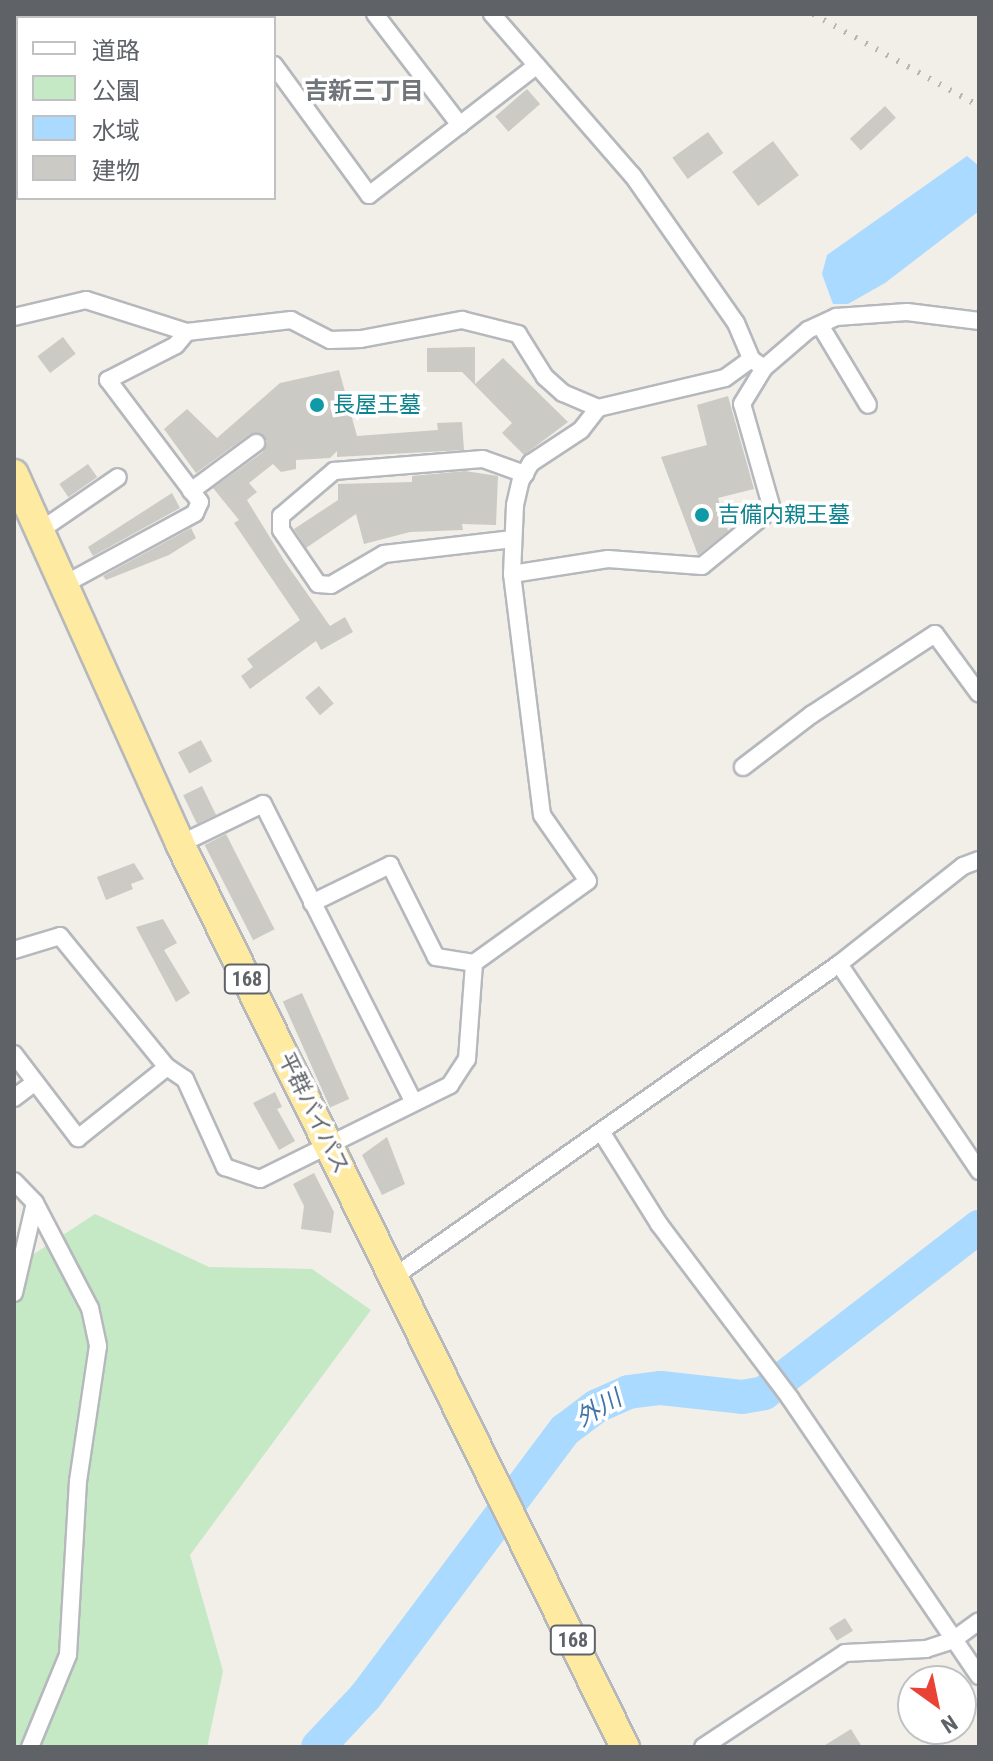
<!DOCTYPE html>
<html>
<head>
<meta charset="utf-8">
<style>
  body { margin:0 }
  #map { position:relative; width:993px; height:1761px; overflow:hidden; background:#f1efe8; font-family:"Roboto Condensed","Noto Sans JP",sans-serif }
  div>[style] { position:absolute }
  .green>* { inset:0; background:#c5e8c5 }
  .water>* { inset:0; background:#aadaff }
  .river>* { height:34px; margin:-17px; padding:0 17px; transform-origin:17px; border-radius:17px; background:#aadaff }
  .building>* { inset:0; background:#cccac5; transform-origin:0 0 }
  .roads { filter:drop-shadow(2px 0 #b5b8bc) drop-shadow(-2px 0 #b5b8bc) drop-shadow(0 2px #b5b8bc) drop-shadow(0 -2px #b5b8bc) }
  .minor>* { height:16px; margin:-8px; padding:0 8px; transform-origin:8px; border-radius:8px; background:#fff }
  .trunk>* { height:28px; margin:-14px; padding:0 14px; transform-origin:14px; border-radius:14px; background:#feeaa1 }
  .rail>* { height:6px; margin-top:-3px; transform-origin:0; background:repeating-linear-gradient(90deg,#b6b7b8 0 2px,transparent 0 12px) }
  .dots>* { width:22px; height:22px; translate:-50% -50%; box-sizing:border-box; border:4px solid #fff; border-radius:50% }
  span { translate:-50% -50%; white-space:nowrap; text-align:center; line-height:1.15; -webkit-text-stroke:7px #fff; paint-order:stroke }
  .shield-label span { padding:2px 6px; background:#fff; border:2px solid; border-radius:6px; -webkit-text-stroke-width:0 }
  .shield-label { font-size:20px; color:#5f6368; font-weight:700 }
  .culture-label { font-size:22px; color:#0d838f }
  .left { translate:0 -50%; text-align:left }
  .street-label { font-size:22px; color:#5f6368 }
  .neighbourhood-label { font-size:24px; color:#70757a; font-weight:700 }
  .water-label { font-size:24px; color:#4174aa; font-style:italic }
  .frame { position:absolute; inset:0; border:16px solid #5f6368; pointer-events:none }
  .legend { position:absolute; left:16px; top:16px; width:260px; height:184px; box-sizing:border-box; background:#fff; border:2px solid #bfc1c3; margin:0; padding:10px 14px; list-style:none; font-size:24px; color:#5f6368 }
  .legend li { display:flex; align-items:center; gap:16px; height:40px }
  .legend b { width:40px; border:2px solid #bfc1c3 }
  .north { position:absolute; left:897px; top:1665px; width:80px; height:80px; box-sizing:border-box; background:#fff; border:2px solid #bfc1c3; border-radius:50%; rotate:147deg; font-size:22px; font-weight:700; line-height:32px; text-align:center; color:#5f6368 }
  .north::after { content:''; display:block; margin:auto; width:28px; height:36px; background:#ea4335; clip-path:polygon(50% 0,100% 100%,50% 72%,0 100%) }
</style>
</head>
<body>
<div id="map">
  <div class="green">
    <i style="clip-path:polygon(95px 1214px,209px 1267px,312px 1269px,371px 1310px,190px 1555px,223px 1671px,207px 1747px,14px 1747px,14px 1267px)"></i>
  </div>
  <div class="water">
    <i style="clip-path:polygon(967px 156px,979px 166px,979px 211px,885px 283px,848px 304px,833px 304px,822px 274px,827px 255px)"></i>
  </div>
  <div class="river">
    <i style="left:318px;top:1747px;width:69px;rotate:-46.8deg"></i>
    <i style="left:365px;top:1697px;width:334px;rotate:-53.2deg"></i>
    <i style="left:565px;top:1430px;width:40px;rotate:-37deg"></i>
    <i style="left:597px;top:1406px;width:34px;rotate:-24deg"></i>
    <i style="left:628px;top:1392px;width:33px;rotate:-7deg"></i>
    <i style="left:661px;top:1388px;width:81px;rotate:6.3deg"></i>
    <i style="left:742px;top:1397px;width:22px;rotate:-10deg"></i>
    <i style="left:764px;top:1393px;width:272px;rotate:-37.7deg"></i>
  </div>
  <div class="building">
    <i style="left:527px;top:89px;width:20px;height:42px;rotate:49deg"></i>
    <i style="left:885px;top:106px;width:16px;height:48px;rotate:47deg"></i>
    <i style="left:708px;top:132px;width:26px;height:44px;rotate:54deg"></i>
    <i style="left:773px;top:141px;width:43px;height:51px;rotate:53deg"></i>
    <i style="left:63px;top:337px;width:21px;height:32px;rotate:53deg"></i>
    <i style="clip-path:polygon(475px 347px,475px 384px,503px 358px,568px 422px,524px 455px,502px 433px,512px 423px,462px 372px,427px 372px,427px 348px)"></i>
    <i style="clip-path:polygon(339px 370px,357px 436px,438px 430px,437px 423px,462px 422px,464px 450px,337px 457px,337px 451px,330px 458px,296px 460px,296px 469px,281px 472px,273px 464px,249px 483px,257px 492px,247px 500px,285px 562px,330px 626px,345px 617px,353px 632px,321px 650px,316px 641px,250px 689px,241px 676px,253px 667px,247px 659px,300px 620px,234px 523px,239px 520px,213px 488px,263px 452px,267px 441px,260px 433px,250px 434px,196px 473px,164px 429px,187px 409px,217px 438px,280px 383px)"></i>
    <i style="clip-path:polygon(728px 396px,754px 489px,718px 498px,728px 531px,698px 555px,661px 457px,707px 445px,697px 405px)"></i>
    <i style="left:88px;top:464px;width:16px;height:35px;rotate:55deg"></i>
    <i style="clip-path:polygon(465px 471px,498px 476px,496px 525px,462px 524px,463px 530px,410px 532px,364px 544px,356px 514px,306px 548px,294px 529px,338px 500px,338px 484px,412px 482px,412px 476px)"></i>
    <i style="clip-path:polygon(172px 493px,180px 508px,93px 556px,88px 547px)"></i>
    <i style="clip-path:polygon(191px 528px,196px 538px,169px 555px,106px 580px,103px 576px)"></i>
    <i style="left:319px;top:686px;width:23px;height:18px;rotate:50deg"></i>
    <i style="left:201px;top:740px;width:24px;height:26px;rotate:62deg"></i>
    <i style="left:202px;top:786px;width:32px;height:21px;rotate:64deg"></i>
    <i style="left:226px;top:834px;width:107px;height:24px;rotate:63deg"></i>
    <i style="clip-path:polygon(134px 863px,144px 879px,131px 884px,133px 889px,106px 900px,97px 877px)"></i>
    <i style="clip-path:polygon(163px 919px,177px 943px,164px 950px,190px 993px,176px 1002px,136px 927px)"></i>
    <i style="left:302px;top:993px;width:116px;height:21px;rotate:66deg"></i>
    <i style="clip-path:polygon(275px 1092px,282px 1107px,277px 1109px,295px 1141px,279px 1150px,253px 1103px)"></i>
    <i style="clip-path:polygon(387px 1137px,405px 1184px,382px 1195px,362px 1155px)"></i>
    <i style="clip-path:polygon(314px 1173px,334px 1212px,331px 1233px,301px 1229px,304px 1206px,293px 1184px)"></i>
    <i style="left:845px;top:1618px;width:15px;height:19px;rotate:58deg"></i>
    <i style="clip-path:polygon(851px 1729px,862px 1747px,822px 1747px)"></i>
  </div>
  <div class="roads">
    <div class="minor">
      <i style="left:237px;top:14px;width:5px;rotate:53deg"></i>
      <i style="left:375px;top:14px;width:140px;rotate:52.6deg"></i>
      <i style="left:492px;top:14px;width:215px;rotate:49deg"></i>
      <i style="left:633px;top:176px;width:179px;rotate:55deg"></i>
      <i style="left:736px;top:323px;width:39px;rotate:67deg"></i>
      <i style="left:751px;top:359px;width:16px;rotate:35deg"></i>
      <i style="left:764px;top:368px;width:58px;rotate:-40.8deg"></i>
      <i style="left:808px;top:330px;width:31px;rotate:-25deg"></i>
      <i style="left:836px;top:317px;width:71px;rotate:-4deg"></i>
      <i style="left:907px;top:312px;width:73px;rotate:7.1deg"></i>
      <i style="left:91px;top:18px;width:7px;rotate:-34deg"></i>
      <i style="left:255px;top:18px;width:6px;rotate:-39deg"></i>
      <i style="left:274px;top:65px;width:161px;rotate:53.8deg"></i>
      <i style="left:369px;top:195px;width:212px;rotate:-37.7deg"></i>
      <i style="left:14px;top:77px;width:5px;rotate:-37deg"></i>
      <i style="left:14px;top:317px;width:74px;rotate:-13.3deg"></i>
      <i style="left:86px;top:300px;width:106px;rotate:17.6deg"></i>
      <i style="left:187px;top:332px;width:105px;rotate:-6.6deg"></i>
      <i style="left:291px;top:320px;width:44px;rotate:27.1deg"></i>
      <i style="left:330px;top:340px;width:31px;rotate:-2deg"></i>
      <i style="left:361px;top:339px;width:103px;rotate:-10.7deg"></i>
      <i style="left:462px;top:320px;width:58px;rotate:14deg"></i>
      <i style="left:518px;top:334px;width:51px;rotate:57.9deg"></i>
      <i style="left:545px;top:377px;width:24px;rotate:42deg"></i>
      <i style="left:563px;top:393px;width:38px;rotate:23deg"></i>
      <i style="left:598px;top:408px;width:130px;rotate:-13.3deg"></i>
      <i style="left:725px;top:378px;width:32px;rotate:-36deg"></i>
      <i style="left:820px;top:325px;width:93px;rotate:59deg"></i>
      <i style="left:191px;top:491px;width:81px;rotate:-36.4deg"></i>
      <i style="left:41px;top:530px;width:93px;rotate:-34.5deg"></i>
      <i style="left:513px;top:539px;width:130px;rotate:173.4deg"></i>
      <i style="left:384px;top:554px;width:61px;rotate:149.7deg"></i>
      <i style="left:331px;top:585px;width:13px;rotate:-176deg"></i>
      <i style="left:318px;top:584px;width:65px;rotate:-124.4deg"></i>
      <i style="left:281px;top:530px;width:14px;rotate:-90deg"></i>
      <i style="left:281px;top:516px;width:70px;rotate:-40.3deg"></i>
      <i style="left:334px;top:471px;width:149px;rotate:-4.6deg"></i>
      <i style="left:483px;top:459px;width:45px;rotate:19.7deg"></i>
      <i style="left:512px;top:574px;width:97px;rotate:-8.9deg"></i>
      <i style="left:608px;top:559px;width:94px;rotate:4.3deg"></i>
      <i style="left:702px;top:566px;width:90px;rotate:-39.2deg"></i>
      <i style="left:772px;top:509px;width:109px;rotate:-105.9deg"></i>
      <i style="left:742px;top:404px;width:42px;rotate:-58.6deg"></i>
      <i style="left:65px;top:584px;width:148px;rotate:-28.6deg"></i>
      <i style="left:195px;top:513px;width:12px;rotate:-66deg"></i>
      <i style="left:200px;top:502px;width:153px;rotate:-127deg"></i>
      <i style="left:108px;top:380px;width:76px;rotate:-27.2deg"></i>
      <i style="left:176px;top:345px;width:17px;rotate:-50deg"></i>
      <i style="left:743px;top:767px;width:86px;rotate:-37.4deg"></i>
      <i style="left:811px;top:715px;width:148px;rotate:-33.2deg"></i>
      <i style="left:935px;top:634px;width:74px;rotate:53.7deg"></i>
      <i style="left:180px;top:844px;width:92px;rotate:-25.7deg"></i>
      <i style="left:263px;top:804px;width:333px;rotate:63.2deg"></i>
      <i style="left:312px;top:903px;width:87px;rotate:-26deg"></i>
      <i style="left:390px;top:865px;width:103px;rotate:63.4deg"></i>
      <i style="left:436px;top:957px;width:38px;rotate:9deg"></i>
      <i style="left:14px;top:950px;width:48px;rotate:-16.9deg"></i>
      <i style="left:60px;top:936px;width:169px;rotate:50.8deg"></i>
      <i style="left:167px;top:1067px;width:22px;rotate:34deg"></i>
      <i style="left:185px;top:1079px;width:97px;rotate:65.6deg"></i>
      <i style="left:225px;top:1167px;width:37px;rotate:19deg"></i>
      <i style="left:260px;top:1179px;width:212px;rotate:-26.3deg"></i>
      <i style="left:450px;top:1085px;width:31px;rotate:-57deg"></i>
      <i style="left:467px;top:1059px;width:96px;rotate:-85.8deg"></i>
      <i style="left:474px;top:963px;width:140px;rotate:-35.7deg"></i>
      <i style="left:588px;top:881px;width:80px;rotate:-124.9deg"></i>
      <i style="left:542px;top:815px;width:243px;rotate:-97.1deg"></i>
      <i style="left:512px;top:574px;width:69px;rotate:-87.5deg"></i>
      <i style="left:515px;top:505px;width:26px;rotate:-77deg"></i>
      <i style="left:521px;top:480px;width:20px;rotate:-60deg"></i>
      <i style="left:531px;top:463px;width:60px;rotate:-33.4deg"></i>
      <i style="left:581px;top:430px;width:28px;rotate:-52deg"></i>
      <i style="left:839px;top:964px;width:250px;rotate:55.9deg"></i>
      <i style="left:14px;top:1054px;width:106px;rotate:52.7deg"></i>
      <i style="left:78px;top:1138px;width:114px;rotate:-38.6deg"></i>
      <i style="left:14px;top:1098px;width:26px;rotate:-37deg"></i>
      <i style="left:602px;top:1133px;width:107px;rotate:57.9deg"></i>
      <i style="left:659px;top:1224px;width:218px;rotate:53deg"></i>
      <i style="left:790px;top:1398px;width:336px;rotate:55.8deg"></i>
      <i style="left:14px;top:1181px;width:30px;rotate:46deg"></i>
      <i style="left:35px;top:1203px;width:119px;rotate:62.4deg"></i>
      <i style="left:90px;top:1308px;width:39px;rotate:78deg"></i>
      <i style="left:98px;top:1346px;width:136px;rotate:98.4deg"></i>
      <i style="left:78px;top:1481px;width:174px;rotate:93.3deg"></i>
      <i style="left:68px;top:1655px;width:100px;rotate:112.4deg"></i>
      <i style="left:395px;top:1276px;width:543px;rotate:-35.1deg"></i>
      <i style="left:839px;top:964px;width:158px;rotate:-38.3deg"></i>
      <i style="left:963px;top:866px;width:17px;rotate:-21deg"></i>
      <i style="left:14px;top:1293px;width:92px;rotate:-76.9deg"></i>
      <i style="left:703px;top:1747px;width:170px;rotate:-33.5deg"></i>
      <i style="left:845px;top:1653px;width:81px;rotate:-2.8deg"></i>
      <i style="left:926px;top:1649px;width:28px;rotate:-18deg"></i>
      <i style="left:953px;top:1640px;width:32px;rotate:-36deg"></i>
    </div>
    <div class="trunk">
      <i style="left:14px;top:474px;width:406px;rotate:65.8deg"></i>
      <i style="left:180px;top:844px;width:1007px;rotate:63.77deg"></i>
    </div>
  </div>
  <div class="rail">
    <i style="left:813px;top:14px;width:190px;rotate:29deg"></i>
  </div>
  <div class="dots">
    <i style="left:317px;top:405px;background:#0f9aa8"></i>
    <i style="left:702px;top:515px;background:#0f9aa8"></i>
  </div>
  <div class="shield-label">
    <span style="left:247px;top:979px">168</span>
    <span style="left:573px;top:1640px">168</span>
  </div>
  <div class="culture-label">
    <span class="left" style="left:333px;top:405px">長屋王墓</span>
    <span class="left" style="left:718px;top:515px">吉備内親王墓</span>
  </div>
  <div class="street-label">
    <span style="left:314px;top:1113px;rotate:64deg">平群バイパス</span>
  </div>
  <div class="neighbourhood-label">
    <span style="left:364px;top:92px">吉新三丁目</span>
  </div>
  <div class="water-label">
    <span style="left:599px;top:1409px;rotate:-30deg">外川</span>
  </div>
  <div class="frame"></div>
  <ul class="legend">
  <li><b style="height:10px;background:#fff"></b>道路</li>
  <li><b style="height:22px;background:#c5e8c5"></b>公園</li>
  <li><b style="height:22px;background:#aadaff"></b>水域</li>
  <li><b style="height:22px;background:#cccac5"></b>建物</li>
  </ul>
  <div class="north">N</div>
</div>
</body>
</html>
